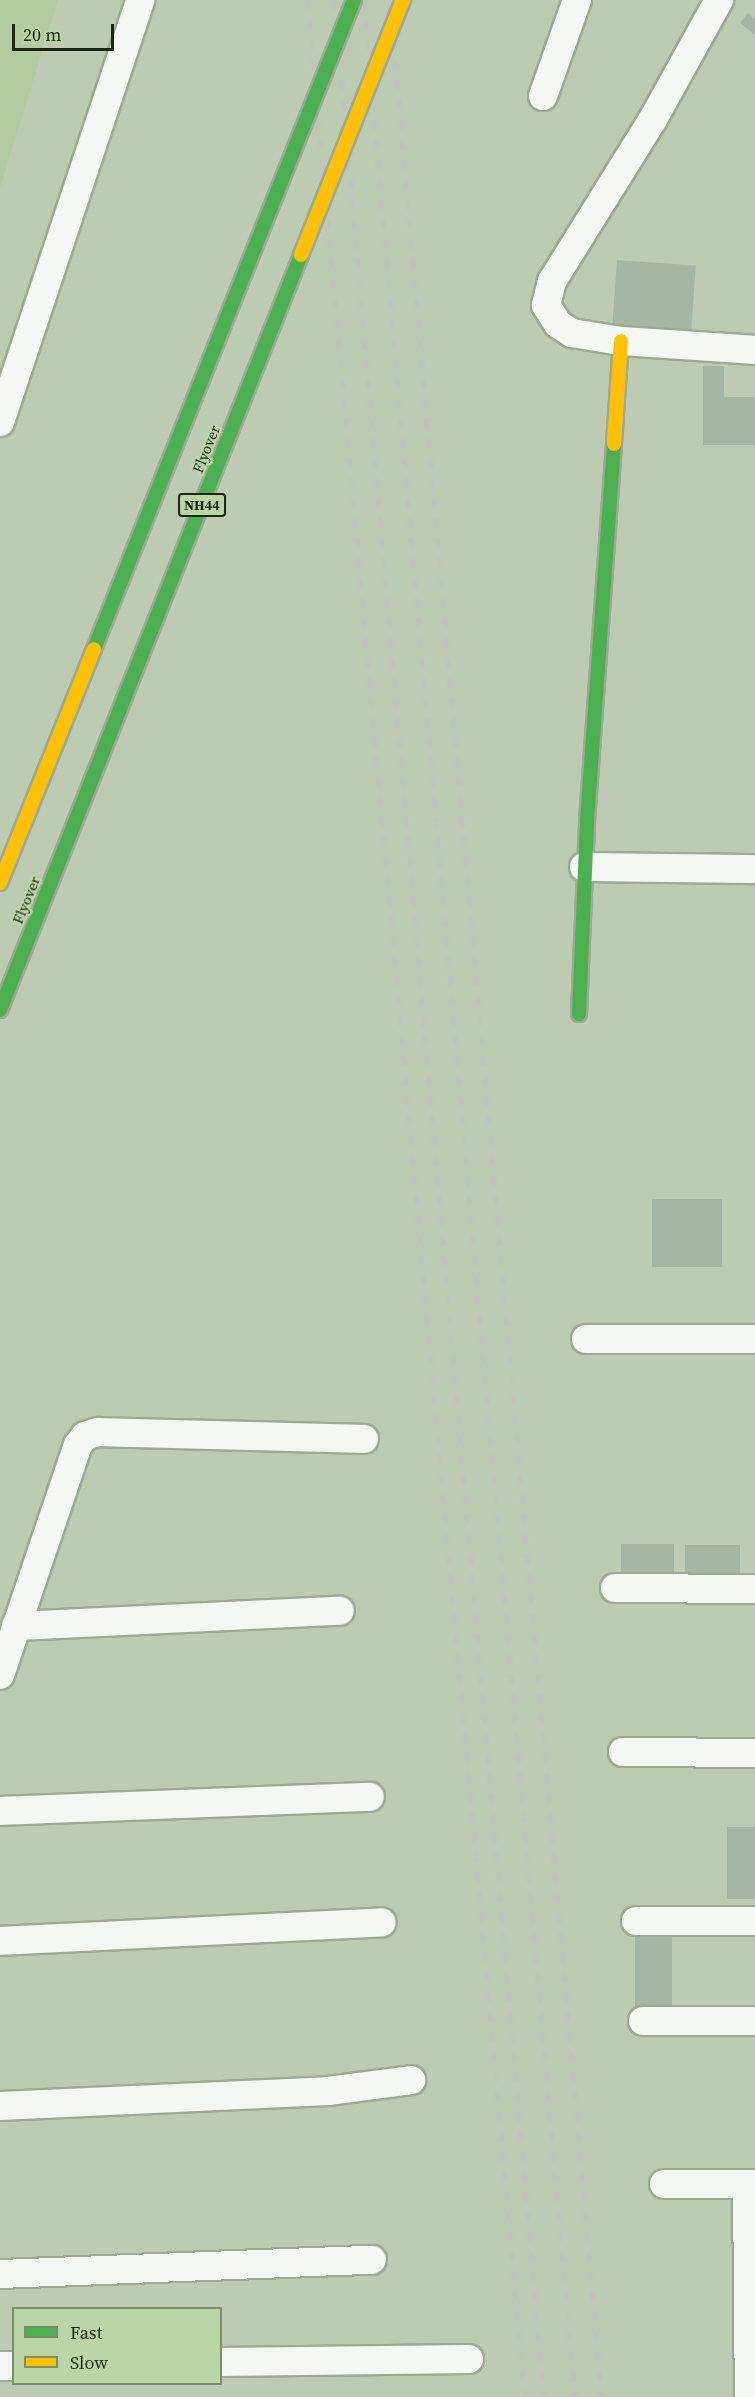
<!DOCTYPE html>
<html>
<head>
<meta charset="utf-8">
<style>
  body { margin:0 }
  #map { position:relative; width:755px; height:2397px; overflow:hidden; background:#bccbb1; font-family:"Source Serif 4",serif }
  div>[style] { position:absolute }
  .built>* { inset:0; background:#b3cba1 }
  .building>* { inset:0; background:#a6b6a4; transform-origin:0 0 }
  .roads { filter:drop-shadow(2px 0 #9da994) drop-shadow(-2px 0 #9da994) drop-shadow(0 2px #9da994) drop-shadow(0 -2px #9da994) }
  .street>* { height:28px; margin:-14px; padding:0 14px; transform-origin:14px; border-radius:14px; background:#f5f7f3 }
  .fast>* { height:14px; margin:-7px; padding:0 7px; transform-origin:7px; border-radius:7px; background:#4caf50 }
  .slow>* { height:14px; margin:-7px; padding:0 7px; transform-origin:7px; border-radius:7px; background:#ffc107 }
  .rail>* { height:4.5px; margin-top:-2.25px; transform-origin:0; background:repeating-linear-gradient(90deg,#c0c4bd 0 10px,transparent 0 20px) }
  .bridges { filter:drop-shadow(2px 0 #9da994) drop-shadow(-2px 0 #9da994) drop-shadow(0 2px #9da994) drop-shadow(0 -2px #9da994) }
  .fast-bridge>* { height:14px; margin:-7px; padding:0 7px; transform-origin:7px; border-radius:7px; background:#4caf50 }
  .slow-bridge>* { height:14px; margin:-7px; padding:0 7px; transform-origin:7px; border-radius:7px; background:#ffc107 }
  span { translate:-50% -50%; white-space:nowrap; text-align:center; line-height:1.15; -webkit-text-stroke:4.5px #bad6a6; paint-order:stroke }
  .shield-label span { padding:2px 4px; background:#bad6a6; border:2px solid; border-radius:4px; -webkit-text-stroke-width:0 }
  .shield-label { font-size:14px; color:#1b2513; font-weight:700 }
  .street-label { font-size:15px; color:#1b2513 }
  .legend { position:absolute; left:12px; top:2307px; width:210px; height:78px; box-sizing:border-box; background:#bad6a6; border:2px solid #7a8f6b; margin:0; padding:8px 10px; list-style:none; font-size:18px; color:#1b2513 }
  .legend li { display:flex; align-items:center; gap:12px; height:30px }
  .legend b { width:30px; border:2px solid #7a8f6b }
  .scale { position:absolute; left:12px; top:24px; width:102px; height:27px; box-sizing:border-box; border:3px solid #1b2513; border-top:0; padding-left:8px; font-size:18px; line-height:21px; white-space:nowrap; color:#1b2513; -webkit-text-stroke:4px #bad6a6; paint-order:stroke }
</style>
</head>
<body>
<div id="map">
  <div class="built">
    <i style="clip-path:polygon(0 0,58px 0,0 188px)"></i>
  </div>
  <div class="building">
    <i style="clip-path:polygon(748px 13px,755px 19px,755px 35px,740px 23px)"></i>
    <i style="left:617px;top:260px;width:79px;height:67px;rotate:4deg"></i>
    <i style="clip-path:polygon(703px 366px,724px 366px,724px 397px,755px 397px,755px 445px,703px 445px)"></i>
    <i style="left:652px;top:1199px;width:70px;height:68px"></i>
    <i style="left:621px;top:1544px;width:53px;height:38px"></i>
    <i style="left:685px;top:1545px;width:55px;height:39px"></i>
    <i style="left:727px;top:1827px;width:28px;height:72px"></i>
    <i style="left:635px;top:1927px;width:37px;height:83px"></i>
  </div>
  <div class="roads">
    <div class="street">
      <i style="left:719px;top:0;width:136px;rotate:119deg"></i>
      <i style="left:653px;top:119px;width:191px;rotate:121.9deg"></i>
      <i style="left:552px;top:281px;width:25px;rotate:104deg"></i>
      <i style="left:546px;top:305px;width:22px;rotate:58deg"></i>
      <i style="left:558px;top:324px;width:17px;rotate:33deg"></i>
      <i style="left:572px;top:333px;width:50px;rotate:9.3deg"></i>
      <i style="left:621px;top:341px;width:134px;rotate:3.8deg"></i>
      <i style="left:543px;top:96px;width:102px;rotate:-70.5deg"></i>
      <i style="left:0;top:422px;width:445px;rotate:-71.6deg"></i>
      <i style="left:584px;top:867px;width:171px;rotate:0.7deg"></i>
      <i style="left:586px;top:1339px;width:169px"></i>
      <i style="left:615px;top:1588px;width:140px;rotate:0.4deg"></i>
      <i style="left:16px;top:1626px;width:324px;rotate:-2.7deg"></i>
      <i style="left:0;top:1675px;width:243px;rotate:-71.3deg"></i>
      <i style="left:78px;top:1445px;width:11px;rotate:-52deg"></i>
      <i style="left:85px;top:1436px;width:14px;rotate:-17deg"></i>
      <i style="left:98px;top:1432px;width:266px;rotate:1.5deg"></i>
      <i style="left:623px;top:1752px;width:132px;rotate:0.4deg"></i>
      <i style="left:0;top:1811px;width:370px;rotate:-2.2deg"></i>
      <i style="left:636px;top:1921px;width:119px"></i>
      <i style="left:0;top:1941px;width:382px;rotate:-2.8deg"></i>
      <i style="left:643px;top:2021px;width:112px"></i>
      <i style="left:0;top:2106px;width:328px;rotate:-2.6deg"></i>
      <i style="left:328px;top:2091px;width:84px;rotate:-7.5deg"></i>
      <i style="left:664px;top:2184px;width:91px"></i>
      <i style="left:747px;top:2184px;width:213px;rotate:89.5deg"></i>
      <i style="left:0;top:2274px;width:372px;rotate:-2.2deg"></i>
      <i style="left:220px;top:2362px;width:249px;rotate:-0.7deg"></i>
      <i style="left:0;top:2366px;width:14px"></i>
    </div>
    <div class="fast">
      <i style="left:579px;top:1014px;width:193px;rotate:-87.6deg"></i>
      <i style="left:587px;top:821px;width:378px;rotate:-85.9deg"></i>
    </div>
    <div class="slow">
      <i style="left:614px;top:444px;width:103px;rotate:-86.1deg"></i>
    </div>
  </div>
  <div class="rail">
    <i style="left:308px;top:0;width:2407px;rotate:84.83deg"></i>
    <i style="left:335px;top:0;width:2406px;rotate:85.02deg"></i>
    <i style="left:364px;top:0;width:2406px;rotate:84.97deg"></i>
    <i style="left:390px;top:0;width:2406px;rotate:84.95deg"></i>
  </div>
  <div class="bridges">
    <div class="fast-bridge">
      <i style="left:94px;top:649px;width:699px;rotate:-68.17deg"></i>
      <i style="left:0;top:1010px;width:813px;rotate:-68.26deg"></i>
    </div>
    <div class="slow-bridge">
      <i style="left:301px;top:255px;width:275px;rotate:-68.2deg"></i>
      <i style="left:0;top:883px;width:252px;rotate:-68.1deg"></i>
    </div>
  </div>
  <div class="shield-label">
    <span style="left:202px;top:505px">NH44</span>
  </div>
  <div class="street-label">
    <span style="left:206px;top:449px;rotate:-68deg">Flyover</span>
    <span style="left:26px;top:900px;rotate:-68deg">Flyover</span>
  </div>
  <ul class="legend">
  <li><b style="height:8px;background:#4caf50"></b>Fast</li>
  <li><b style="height:8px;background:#ffc107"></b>Slow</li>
  </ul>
  <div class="scale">20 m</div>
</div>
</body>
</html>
